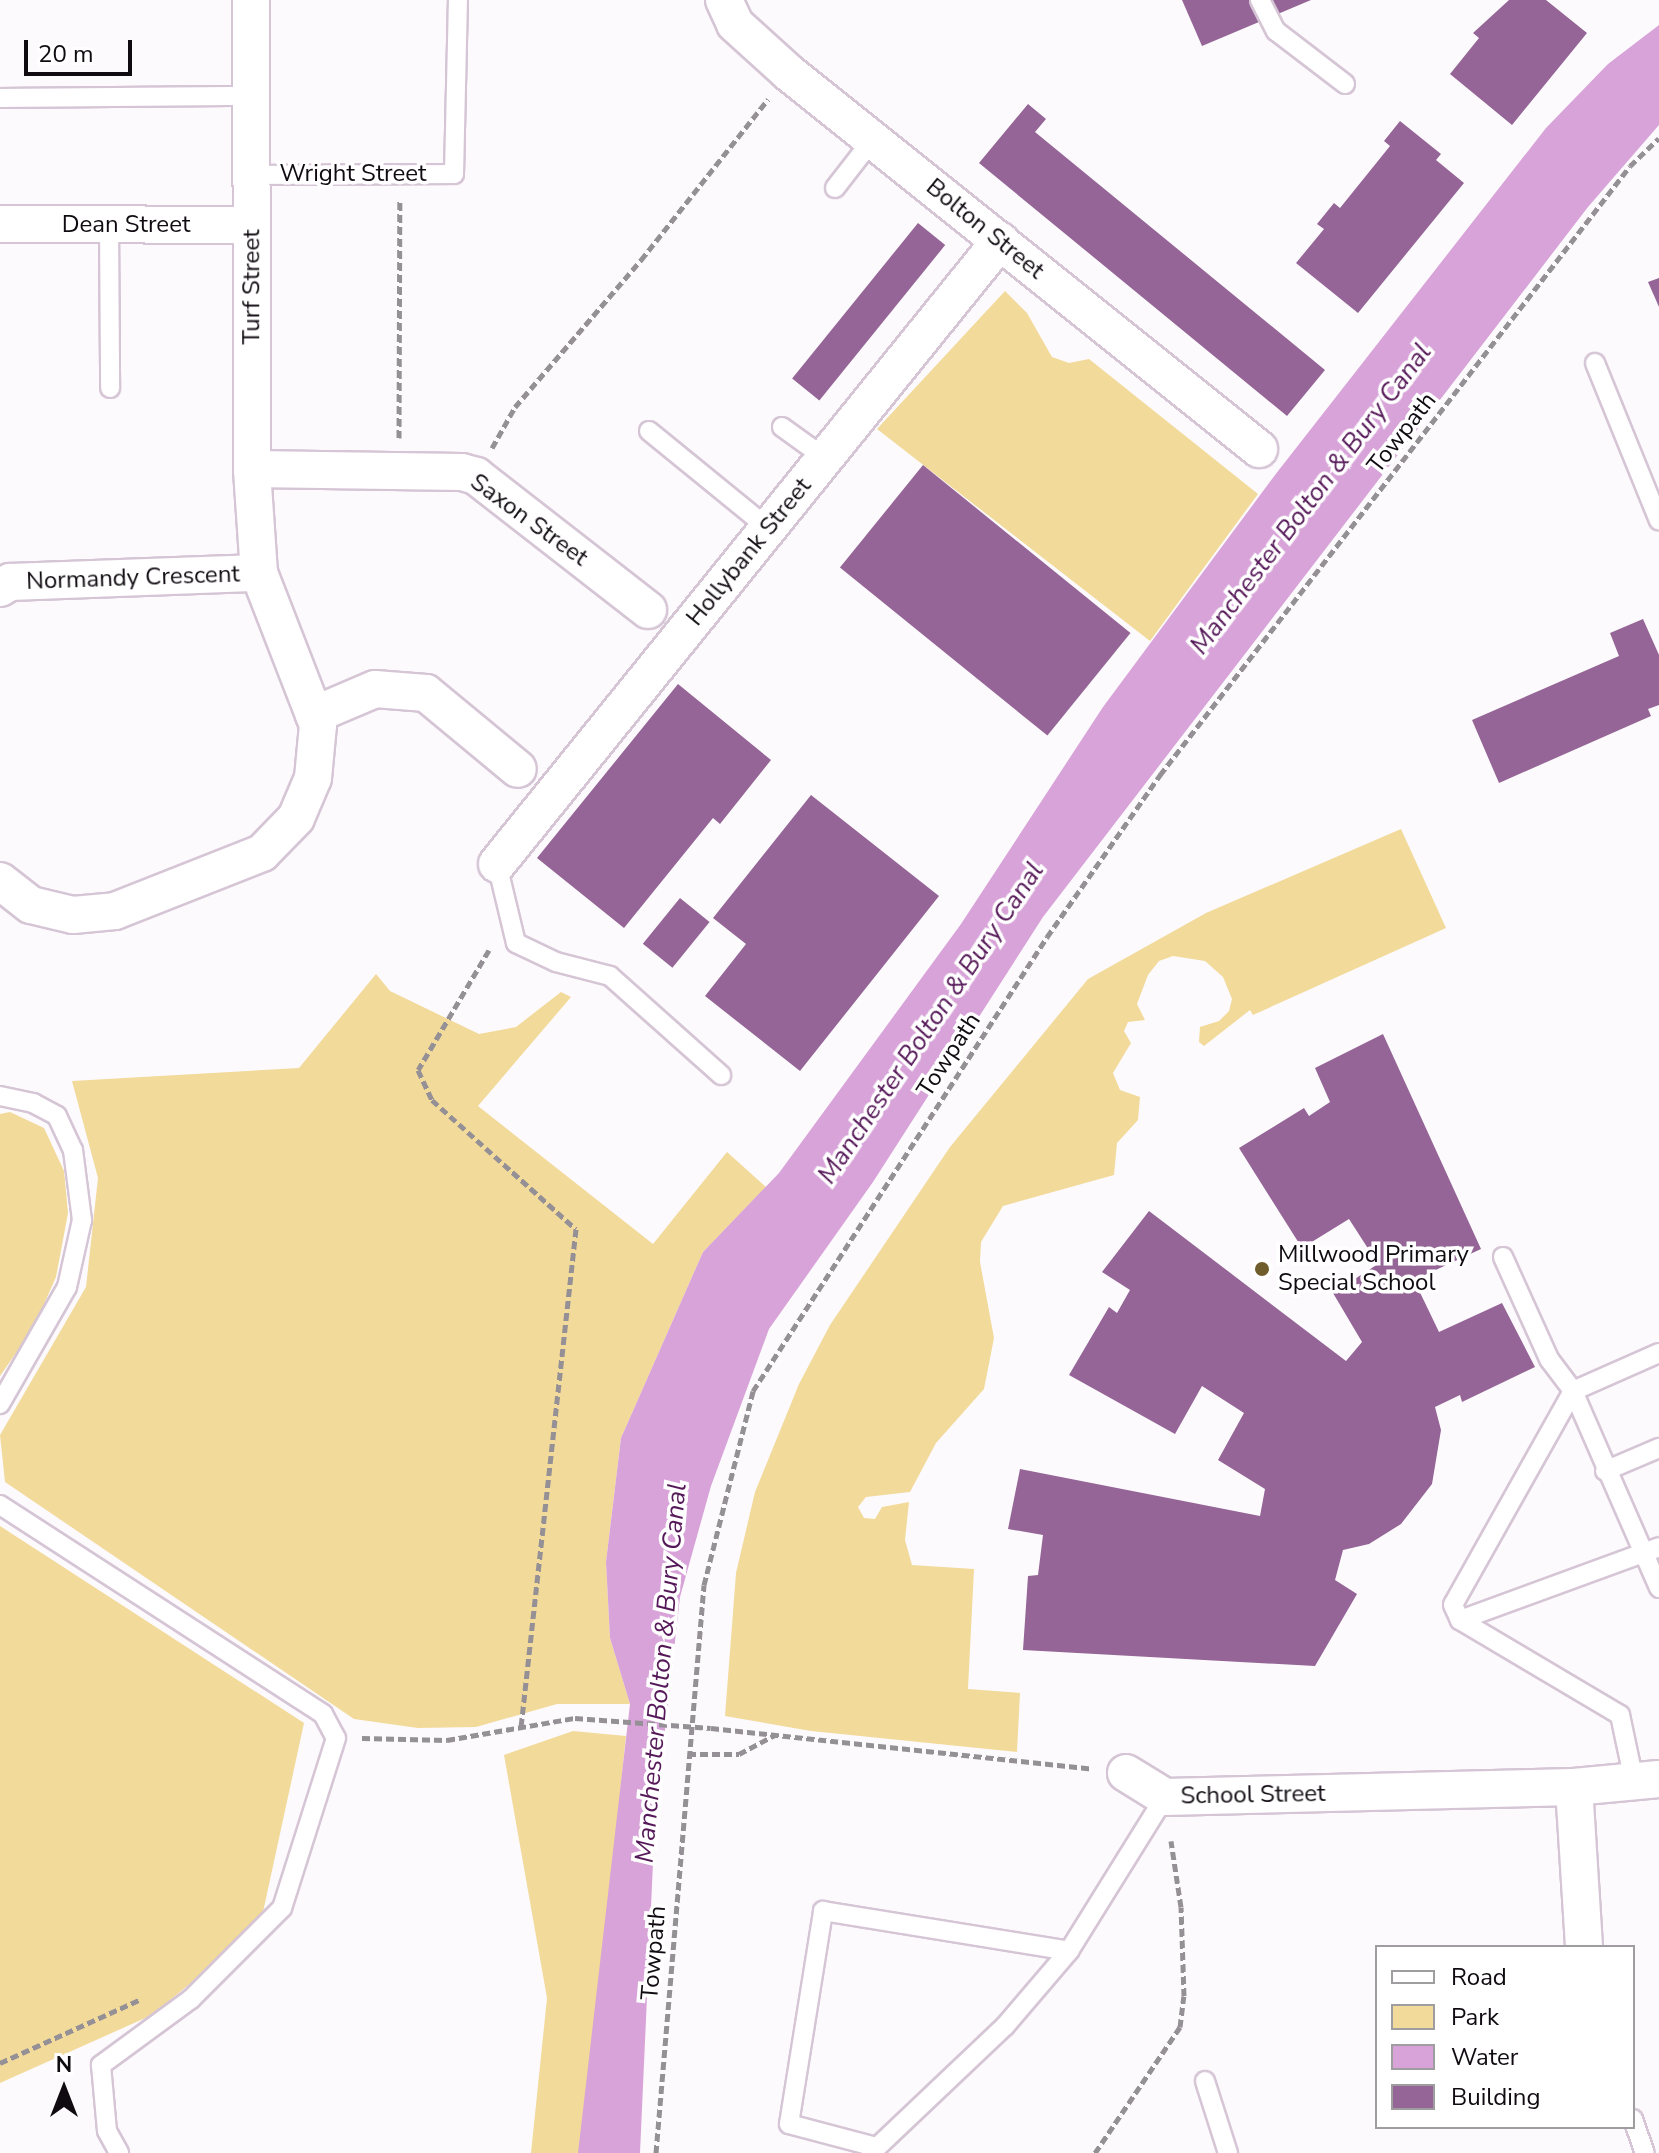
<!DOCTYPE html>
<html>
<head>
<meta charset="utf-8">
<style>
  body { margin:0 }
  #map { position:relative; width:1659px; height:2153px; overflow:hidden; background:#fdfafd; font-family:"Nunito Sans",sans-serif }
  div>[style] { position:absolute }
  .green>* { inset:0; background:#f2da9a }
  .water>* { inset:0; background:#d7a3d8 }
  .building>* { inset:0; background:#946596; transform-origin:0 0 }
  .path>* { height:5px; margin-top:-2.5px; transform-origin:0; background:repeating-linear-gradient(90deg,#949095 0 8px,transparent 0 12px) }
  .roads { filter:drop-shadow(2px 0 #d5c5d5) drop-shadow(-2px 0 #d5c5d5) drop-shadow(0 2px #d5c5d5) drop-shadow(0 -2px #d5c5d5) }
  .service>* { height:18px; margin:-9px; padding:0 9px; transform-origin:9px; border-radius:9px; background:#fff }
  .minor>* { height:36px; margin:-18px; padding:0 18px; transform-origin:18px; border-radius:18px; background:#fff }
  .path-bridge>* { height:5px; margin-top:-2.5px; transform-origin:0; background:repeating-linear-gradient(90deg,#949095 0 8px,transparent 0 12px) }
  .dots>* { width:22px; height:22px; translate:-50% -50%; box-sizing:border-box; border:4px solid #fff; border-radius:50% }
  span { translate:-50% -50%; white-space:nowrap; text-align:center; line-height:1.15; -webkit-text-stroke:7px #fff; paint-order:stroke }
  .street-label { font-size:24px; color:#100b11 }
  .poi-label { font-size:24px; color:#100b11 }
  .left { translate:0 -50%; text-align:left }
  .water-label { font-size:26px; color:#551858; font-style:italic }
  .legend { position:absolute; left:1375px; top:1945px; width:260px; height:184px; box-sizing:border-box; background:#fff; border:2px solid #9f9da0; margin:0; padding:10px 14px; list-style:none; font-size:24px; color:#100b11 }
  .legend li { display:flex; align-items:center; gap:16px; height:40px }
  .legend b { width:40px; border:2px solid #9f9da0 }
  .north { position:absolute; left:24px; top:2049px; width:80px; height:80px; -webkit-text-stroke:6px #fff; paint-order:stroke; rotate:0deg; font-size:22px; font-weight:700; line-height:32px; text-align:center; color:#100b11 }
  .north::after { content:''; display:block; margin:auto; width:28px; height:36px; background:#100b11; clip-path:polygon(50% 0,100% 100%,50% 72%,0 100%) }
  .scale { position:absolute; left:24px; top:40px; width:108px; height:36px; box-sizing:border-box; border:4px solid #100b11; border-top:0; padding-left:10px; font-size:24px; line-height:28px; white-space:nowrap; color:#100b11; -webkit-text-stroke:6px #fff; paint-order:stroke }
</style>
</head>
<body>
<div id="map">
  <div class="green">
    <i style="clip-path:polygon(1005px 291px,1027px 313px,1052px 357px,1069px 363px,1089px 359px,1258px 494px,1150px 641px,877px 429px)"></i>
    <i style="clip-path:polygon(1401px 829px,1446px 928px,1253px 1015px,1250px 1010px,1204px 1046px,1199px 1042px,1200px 1027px,1219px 1021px,1229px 1011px,1232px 999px,1223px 977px,1205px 961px,1173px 956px,1159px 961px,1148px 975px,1137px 1004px,1145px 1020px,1128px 1022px,1124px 1031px,1131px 1043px,1113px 1073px,1120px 1090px,1140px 1097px,1138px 1120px,1117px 1143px,1114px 1175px,1003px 1206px,981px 1242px,980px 1262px,994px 1338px,984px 1389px,936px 1443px,910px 1492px,866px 1497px,858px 1507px,864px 1518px,875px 1519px,882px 1507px,909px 1502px,905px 1540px,912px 1565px,974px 1569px,968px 1689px,1020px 1693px,1017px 1752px,811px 1731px,725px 1716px,736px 1573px,755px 1492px,799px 1384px,830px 1325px,950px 1147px,1088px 979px,1206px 913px)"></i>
    <i style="clip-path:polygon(376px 974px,390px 991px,479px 1034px,516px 1027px,561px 992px,571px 997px,478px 1106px,653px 1244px,727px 1152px,766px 1187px,703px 1252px,621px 1438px,606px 1562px,610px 1638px,630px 1704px,557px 1704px,476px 1727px,418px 1728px,354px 1719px,5px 1482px,0 1435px,86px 1287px,98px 1178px,72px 1081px,299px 1068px)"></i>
    <i style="clip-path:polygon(10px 1112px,44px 1128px,64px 1171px,68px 1213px,56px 1277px,34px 1327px,0 1376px,0 1114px)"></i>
    <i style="clip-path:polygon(0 1526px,304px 1723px,260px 1926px,152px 2015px,0 2083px)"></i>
    <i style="clip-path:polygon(573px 1731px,626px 1736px,583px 2153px,531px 2153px,547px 1998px,504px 1755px)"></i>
  </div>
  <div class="water">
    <i style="clip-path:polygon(1659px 25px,1659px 125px,1588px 207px,1043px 917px,873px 1182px,769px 1329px,711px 1486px,680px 1597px,655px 1818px,640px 2153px,578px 2153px,630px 1704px,610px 1638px,606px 1562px,621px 1438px,703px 1252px,779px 1173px,961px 924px,1103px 707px,1275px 475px,1546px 128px,1608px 64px)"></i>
  </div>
  <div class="building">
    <i style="clip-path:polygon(1182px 0,1311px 0,1202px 46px)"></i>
    <i style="clip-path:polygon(1509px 0,1546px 0,1587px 33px,1512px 125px,1450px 74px,1479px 38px,1473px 33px)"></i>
    <i style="clip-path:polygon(1028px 104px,1046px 119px,1035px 132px,1325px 370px,1287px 416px,979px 163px)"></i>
    <i style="clip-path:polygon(1400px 121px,1441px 154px,1436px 160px,1464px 183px,1358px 313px,1296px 263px,1324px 229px,1317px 224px,1334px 203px,1340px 208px,1390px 146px,1384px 141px)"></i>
    <i style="left:918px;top:223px;width:35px;height:200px;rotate:39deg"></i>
    <i style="clip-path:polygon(1659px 278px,1659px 307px,1648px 282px)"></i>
    <i style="left:923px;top:465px;width:267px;height:132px;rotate:39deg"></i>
    <i style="clip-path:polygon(1643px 619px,1659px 655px,1659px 705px,1648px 709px,1651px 716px,1499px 783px,1472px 720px,1619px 656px,1610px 633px)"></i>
    <i style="clip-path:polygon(678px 684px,771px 760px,720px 824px,713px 818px,624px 928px,537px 858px)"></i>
    <i style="clip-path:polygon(811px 795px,939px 896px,800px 1071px,705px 996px,746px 944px,713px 918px)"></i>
    <i style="left:680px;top:898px;width:38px;height:59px;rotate:39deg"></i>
    <i style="clip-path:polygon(1383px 1034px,1481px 1249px,1414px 1280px,1439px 1332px,1502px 1303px,1535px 1367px,1462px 1402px,1460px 1395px,1435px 1407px,1441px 1430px,1432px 1484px,1401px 1524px,1369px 1544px,1343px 1550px,1335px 1580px,1357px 1594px,1315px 1666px,1023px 1650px,1028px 1576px,1038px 1575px,1043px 1535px,1008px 1529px,1020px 1469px,1260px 1516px,1265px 1489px,1218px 1460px,1244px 1413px,1202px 1386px,1175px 1434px,1069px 1375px,1109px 1307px,1117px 1313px,1130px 1290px,1102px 1272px,1149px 1211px,1346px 1361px,1362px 1342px,1333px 1293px,1378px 1264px,1349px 1219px,1302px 1248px,1239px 1148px,1304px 1108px,1309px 1116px,1330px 1102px,1315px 1068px)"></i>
  </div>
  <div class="path">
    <i style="left:399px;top:438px;width:238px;rotate:-89.8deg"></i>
    <i style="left:492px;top:448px;width:47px;rotate:-60.7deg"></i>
    <i style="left:515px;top:407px;width:194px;rotate:-49.4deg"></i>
    <i style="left:641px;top:260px;width:205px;rotate:-51.7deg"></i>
    <i style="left:489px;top:950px;width:139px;rotate:120.6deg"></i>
    <i style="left:418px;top:1070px;width:33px;rotate:65deg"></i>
    <i style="left:432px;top:1100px;width:193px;rotate:41.9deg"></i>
    <i style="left:576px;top:1229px;width:501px;rotate:96.3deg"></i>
    <i style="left:711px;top:1728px;width:384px;rotate:6.1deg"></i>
    <i style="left:362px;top:1738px;width:85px;rotate:1.3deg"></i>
    <i style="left:447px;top:1740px;width:130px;rotate:-9.8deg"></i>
    <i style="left:688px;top:1754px;width:51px"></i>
    <i style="left:739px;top:1754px;width:40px;rotate:-28deg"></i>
    <i style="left:0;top:2063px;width:155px;rotate:-24.4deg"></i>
    <i style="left:656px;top:2153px;width:570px;rotate:-85.17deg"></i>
    <i style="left:704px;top:1585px;width:200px;rotate:-75.8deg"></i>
    <i style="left:753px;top:1391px;width:541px;rotate:-57.07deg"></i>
    <i style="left:1047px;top:937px;width:198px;rotate:-55.1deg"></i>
    <i style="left:1160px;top:775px;width:769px;rotate:-52.34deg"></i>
    <i style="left:1630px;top:166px;width:40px;rotate:-44deg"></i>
    <i style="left:1095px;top:2153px;width:152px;rotate:-56deg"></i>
    <i style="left:1180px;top:2027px;width:31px;rotate:-83deg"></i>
    <i style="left:1184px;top:1996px;width:89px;rotate:-91.9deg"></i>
    <i style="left:1181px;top:1907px;width:67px;rotate:-98.6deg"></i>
  </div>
  <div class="roads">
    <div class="service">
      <i style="left:1260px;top:0;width:35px;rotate:63deg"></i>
      <i style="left:1276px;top:31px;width:87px;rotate:37.5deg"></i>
      <i style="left:0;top:98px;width:251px;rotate:-0.5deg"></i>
      <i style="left:251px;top:175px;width:203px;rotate:-0.3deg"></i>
      <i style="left:454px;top:174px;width:174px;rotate:-88.7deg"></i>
      <i style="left:835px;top:188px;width:62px;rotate:-52.2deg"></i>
      <i style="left:109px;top:225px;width:163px;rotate:89.6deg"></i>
      <i style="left:1595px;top:363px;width:170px;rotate:67.9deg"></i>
      <i style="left:782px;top:427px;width:53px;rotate:35.8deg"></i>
      <i style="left:649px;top:431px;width:154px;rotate:39.2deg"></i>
      <i style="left:497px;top:864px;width:81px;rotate:76.5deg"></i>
      <i style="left:516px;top:943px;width:44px;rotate:25.4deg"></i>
      <i style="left:556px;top:962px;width:56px;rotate:14.5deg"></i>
      <i style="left:610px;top:976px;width:149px;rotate:41.7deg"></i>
      <i style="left:0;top:1096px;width:34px;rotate:12deg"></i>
      <i style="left:33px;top:1103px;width:27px;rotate:28deg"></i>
      <i style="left:57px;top:1116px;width:38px;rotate:65deg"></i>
      <i style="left:73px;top:1150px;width:71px;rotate:82.7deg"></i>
      <i style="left:82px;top:1220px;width:69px;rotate:102.6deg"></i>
      <i style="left:67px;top:1287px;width:135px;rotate:119.8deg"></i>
      <i style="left:1503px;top:1257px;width:112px;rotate:65.7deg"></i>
      <i style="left:1549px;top:1359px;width:40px;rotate:53deg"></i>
      <i style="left:1573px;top:1391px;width:245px;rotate:119.3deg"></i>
      <i style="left:1453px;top:1605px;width:17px;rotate:65deg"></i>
      <i style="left:1460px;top:1620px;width:186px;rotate:30.7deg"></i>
      <i style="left:1620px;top:1715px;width:67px;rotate:78deg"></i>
      <i style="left:1659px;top:1353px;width:94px;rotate:156.2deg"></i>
      <i style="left:1573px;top:1391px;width:215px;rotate:66.4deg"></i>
      <i style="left:1605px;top:1471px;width:59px;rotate:-23.1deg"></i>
      <i style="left:0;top:1505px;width:385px;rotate:32.9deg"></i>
      <i style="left:323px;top:1714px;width:27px;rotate:62deg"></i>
      <i style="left:336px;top:1738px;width:178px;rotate:107.6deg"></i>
      <i style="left:282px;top:1908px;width:129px;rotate:135deg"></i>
      <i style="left:191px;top:1999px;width:112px;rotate:143.7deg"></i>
      <i style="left:101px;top:2065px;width:66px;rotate:84.8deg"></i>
      <i style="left:107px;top:2131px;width:25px;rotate:61deg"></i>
      <i style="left:1460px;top:1620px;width:212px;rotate:-20.1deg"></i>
      <i style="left:1205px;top:2081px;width:76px;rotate:72.3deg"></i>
      <i style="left:1633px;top:2119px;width:36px;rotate:71deg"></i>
      <i style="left:876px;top:2147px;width:90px;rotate:-165.2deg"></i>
      <i style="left:789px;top:2124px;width:216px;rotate:-80.9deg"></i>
      <i style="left:823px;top:1911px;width:249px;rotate:9.2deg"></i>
      <i style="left:871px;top:2153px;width:185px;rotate:-43.5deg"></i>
      <i style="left:1005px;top:2026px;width:99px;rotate:-49.5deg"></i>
      <i style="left:1069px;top:1951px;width:181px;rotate:-58.1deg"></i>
    </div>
    <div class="minor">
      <i style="left:724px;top:0;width:26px;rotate:65deg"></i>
      <i style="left:735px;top:24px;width:73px;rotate:42.2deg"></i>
      <i style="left:789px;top:73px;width:602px;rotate:38.66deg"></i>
      <i style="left:0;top:224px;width:252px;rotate:0.2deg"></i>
      <i style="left:252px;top:469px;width:210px;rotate:0.8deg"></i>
      <i style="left:462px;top:472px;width:15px;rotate:16deg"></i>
      <i style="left:476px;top:476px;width:218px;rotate:37.9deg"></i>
      <i style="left:0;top:588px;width:12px;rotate:-31deg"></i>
      <i style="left:10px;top:582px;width:249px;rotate:-2.1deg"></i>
      <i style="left:314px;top:715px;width:66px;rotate:-23.1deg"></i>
      <i style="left:375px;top:689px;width:51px;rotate:4.5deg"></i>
      <i style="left:426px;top:693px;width:119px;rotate:39.6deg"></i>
      <i style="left:497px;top:864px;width:801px;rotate:-51.08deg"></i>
      <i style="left:0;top:881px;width:39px;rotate:38deg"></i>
      <i style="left:31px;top:905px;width:43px;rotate:13.4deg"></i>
      <i style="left:73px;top:915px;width:42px;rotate:-5.4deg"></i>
      <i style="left:115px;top:911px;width:158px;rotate:-21.5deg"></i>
      <i style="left:262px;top:853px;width:49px;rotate:-45.8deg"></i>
      <i style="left:296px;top:818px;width:43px;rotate:-67deg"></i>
      <i style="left:313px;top:778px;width:53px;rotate:-84.6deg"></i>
      <i style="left:318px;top:725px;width:163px;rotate:-111.2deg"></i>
      <i style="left:259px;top:573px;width:104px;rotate:-93.9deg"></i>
      <i style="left:252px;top:469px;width:469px;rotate:-90.1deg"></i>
      <i style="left:1126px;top:1773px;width:46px;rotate:31.6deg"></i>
      <i style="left:1165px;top:1797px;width:409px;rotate:-1.4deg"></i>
      <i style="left:1574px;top:1787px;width:85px;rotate:-5.4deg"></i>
      <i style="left:1574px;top:1787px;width:160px;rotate:86.4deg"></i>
    </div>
  </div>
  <div class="path-bridge">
    <i style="left:575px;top:1718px;width:136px;rotate:4.2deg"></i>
  </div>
  <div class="dots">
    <i style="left:1262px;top:1269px;background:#6f5e2c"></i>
  </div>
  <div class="street-label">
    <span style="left:353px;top:174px">Wright Street</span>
    <span style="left:126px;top:225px">Dean Street</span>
    <span style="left:985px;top:229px;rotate:39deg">Bolton Street</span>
    <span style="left:252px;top:287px;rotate:-90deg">Turf Street</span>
    <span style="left:1402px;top:433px;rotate:-52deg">Towpath</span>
    <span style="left:529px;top:520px;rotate:36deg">Saxon Street</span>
    <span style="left:749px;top:552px;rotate:-51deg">Hollybank Street</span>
    <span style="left:133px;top:578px;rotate:-2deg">Normandy Crescent</span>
    <span style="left:949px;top:1055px;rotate:-57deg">Towpath</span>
    <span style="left:1253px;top:1795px;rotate:-1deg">School Street</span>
    <span style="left:654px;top:1953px;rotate:-85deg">Towpath</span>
  </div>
  <div class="poi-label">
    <span class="left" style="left:1278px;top:1269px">Millwood Primary<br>Special School</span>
  </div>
  <div class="water-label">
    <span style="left:1311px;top:499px;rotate:-53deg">Manchester Bolton &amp; Bury Canal</span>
    <span style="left:931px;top:1023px;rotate:-56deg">Manchester Bolton &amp; Bury Canal</span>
    <span style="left:661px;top:1673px;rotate:-85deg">Manchester Bolton &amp; Bury Canal</span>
  </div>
  <ul class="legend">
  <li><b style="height:10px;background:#fff"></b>Road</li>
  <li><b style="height:22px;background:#f2da9a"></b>Park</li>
  <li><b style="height:22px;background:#d7a3d8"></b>Water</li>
  <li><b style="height:22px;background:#946596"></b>Building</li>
  </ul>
  <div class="north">N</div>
  <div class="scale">20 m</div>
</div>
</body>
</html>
